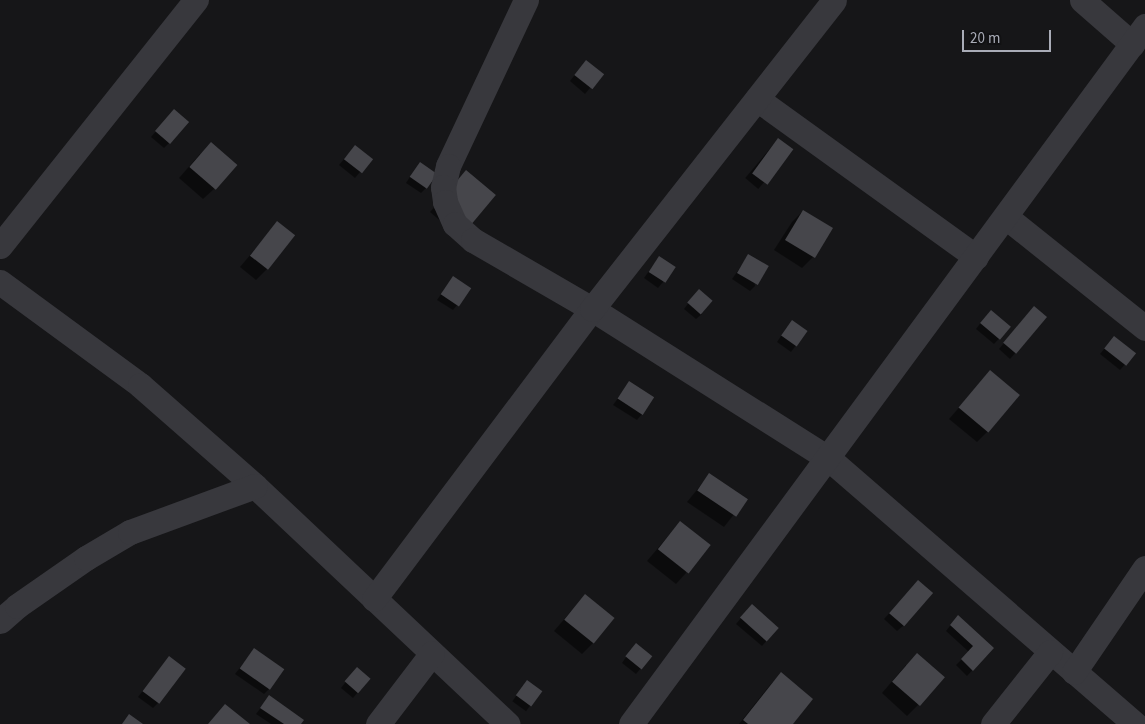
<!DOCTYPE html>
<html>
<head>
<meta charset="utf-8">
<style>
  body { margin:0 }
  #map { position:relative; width:1145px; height:724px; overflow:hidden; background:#161618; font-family:"Source Sans 3",sans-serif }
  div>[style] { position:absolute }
  .shadow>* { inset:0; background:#0007; transform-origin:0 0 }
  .building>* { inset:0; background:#46464b; transform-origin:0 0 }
  .street>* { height:25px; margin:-12.5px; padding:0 12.5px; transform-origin:12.5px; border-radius:12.5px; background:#38383d }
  span { translate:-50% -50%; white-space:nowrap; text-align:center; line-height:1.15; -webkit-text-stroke:4.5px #111113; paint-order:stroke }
  .scale { position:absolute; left:962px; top:30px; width:89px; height:22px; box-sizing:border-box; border:2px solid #a9acb7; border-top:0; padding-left:6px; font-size:15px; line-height:18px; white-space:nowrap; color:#a9acb7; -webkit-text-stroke:4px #111113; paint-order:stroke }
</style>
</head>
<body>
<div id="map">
  <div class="shadow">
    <i style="clip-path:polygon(581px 67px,590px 88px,585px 94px,570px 81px)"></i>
    <i style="clip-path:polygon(169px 116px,169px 143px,164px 148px,151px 137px)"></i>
    <i style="left:778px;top:139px;width:17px;height:51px;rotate:40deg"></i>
    <i style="clip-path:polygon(350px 152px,371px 159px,355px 178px,339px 165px)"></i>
    <i style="clip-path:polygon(200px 154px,214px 189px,203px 199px,179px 178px)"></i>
    <i style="clip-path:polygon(415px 169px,426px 188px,421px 193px,406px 183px)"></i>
    <i style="clip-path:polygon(466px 171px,458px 236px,430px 212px)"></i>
    <i style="clip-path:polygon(803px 211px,813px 257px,802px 268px,774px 250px,792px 222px)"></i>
    <i style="clip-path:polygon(278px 222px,267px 269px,256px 280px,240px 267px)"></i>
    <i style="clip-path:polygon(749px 255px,755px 286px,750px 291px,732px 279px)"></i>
    <i style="clip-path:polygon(659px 257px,663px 282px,658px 288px,644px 278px)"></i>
    <i style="clip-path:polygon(453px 277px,458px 304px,453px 310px,437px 300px)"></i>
    <i style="clip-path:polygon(694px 296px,702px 314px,696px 319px,684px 309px)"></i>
    <i style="clip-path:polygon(1029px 313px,1046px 317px,1010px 359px,999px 349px)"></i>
    <i style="clip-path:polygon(985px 317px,1009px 328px,994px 344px,976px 329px)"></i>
    <i style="clip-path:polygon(787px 327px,806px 332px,791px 352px,777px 342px)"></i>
    <i style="clip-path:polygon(1109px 343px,1134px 354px,1120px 370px,1100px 354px)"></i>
    <i style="clip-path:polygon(990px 372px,988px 431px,977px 442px,949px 419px)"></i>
    <i style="clip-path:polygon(629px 383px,642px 414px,637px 420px,613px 405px)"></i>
    <i style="clip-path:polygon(709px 475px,746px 499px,724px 527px,687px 502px)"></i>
    <i style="clip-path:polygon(680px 522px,686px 573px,676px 584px,647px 561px)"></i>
    <i style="clip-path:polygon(913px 587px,903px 626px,897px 631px,884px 619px)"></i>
    <i style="clip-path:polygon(585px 595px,593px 643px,582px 654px,554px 631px)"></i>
    <i style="clip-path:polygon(747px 611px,778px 628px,762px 646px,736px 624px)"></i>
    <i style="clip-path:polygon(953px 622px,993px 648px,967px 676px,956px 665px,969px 652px,946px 631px)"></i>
    <i style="clip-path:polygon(254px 650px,269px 689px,264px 694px,235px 674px)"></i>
    <i style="clip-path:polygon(631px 650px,651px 656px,636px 674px,622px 663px)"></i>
    <i style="clip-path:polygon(169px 657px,158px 703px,153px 708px,138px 697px)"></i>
    <i style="clip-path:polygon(906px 665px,918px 705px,907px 716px,882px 693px)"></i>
    <i style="clip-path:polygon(352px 674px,358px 692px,353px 698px,341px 688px)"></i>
    <i style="clip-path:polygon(781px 674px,791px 724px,739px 724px,770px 685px)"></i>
    <i style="left:527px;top:681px;width:17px;height:25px;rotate:36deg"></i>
    <i style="clip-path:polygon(269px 697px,300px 724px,271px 724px,256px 714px)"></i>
  </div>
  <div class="building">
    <i style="left:586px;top:60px;width:23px;height:19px;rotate:38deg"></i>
    <i style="left:174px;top:109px;width:20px;height:29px;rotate:41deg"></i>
    <i style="left:778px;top:138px;width:19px;height:44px;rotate:36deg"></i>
    <i style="left:211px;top:142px;width:35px;height:33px;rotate:41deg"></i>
    <i style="left:355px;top:145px;width:23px;height:18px;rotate:38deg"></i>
    <i style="left:420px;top:162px;width:21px;height:18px;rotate:35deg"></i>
    <i style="left:466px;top:170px;width:39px;height:40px;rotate:40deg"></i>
    <i style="left:803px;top:210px;width:35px;height:35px;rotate:31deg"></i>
    <i style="left:277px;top:221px;width:23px;height:44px;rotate:38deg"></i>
    <i style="left:748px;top:254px;width:24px;height:22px;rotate:30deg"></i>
    <i style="left:659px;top:256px;width:20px;height:19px;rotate:33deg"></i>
    <i style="left:453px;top:276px;width:22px;height:22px;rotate:34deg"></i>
    <i style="left:699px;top:289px;width:18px;height:18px;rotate:41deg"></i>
    <i style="left:1034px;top:306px;width:17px;height:48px;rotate:40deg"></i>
    <i style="left:991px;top:310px;width:26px;height:17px;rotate:40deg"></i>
    <i style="left:792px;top:320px;width:19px;height:19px;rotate:35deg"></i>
    <i style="left:1114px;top:336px;width:28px;height:16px;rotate:38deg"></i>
    <i style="left:990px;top:370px;width:39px;height:49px;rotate:40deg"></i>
    <i style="left:629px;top:381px;width:30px;height:21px;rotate:33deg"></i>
    <i style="left:709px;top:473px;width:47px;height:21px;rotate:34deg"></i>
    <i style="left:680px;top:521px;width:39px;height:36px;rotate:38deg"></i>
    <i style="left:918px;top:580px;width:20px;height:44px;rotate:41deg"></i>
    <i style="left:585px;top:594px;width:38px;height:33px;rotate:39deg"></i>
    <i style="left:752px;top:604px;width:36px;height:18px;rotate:42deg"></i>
    <i style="clip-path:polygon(958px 615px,994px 648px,973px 671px,961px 659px,973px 646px,950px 625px)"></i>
    <i style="left:636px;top:643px;width:21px;height:17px;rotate:39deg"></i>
    <i style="left:254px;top:648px;width:37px;height:25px;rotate:35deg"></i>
    <i style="left:917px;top:653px;width:37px;height:38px;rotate:41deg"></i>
    <i style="left:169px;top:656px;width:21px;height:44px;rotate:37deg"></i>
    <i style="left:357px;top:667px;width:18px;height:19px;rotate:41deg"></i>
    <i style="clip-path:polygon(781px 672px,813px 699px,793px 724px,748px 724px,743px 720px)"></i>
    <i style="left:527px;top:680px;width:19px;height:19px;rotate:36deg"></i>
    <i style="clip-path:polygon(269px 695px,304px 720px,301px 724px,284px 724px,260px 708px)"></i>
    <i style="clip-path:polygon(225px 704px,250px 724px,208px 724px)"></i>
    <i style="clip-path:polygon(129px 714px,143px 724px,122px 724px)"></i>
  </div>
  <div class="street">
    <i style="left:526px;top:0;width:183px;rotate:115.2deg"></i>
    <i style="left:448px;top:166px;width:22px;rotate:103deg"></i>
    <i style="left:443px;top:187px;width:15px;rotate:82deg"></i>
    <i style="left:445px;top:202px;width:24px;rotate:66deg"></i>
    <i style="left:455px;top:224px;width:24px;rotate:42deg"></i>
    <i style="left:473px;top:240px;width:138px;rotate:30.1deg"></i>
    <i style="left:592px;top:309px;width:279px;rotate:32.3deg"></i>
    <i style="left:828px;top:458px;width:406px;rotate:40.9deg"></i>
    <i style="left:1082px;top:0;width:67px;rotate:41.3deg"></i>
    <i style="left:757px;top:99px;width:270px;rotate:35.8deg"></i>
    <i style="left:1006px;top:217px;width:178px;rotate:38.6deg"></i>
    <i style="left:0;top:246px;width:315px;rotate:-51.5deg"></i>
    <i style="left:0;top:282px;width:174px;rotate:36.3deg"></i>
    <i style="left:140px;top:385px;width:153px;rotate:41.3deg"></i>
    <i style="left:255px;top:486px;width:347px;rotate:43.3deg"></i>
    <i style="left:374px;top:599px;width:363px;rotate:-53.1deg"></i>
    <i style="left:592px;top:309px;width:392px;rotate:-51.9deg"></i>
    <i style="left:0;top:621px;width:23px;rotate:-41deg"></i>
    <i style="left:17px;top:606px;width:84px;rotate:-34.8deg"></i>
    <i style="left:86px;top:558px;width:51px;rotate:-30.6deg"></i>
    <i style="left:130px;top:532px;width:133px;rotate:-20.2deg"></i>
    <i style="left:1074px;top:672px;width:126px;rotate:-55.7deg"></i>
    <i style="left:378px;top:724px;width:89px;rotate:-52.7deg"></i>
    <i style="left:631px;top:724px;width:867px;rotate:-53.63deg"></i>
    <i style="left:993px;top:724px;width:92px;rotate:-51.6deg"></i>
  </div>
  <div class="scale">20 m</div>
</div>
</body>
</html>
